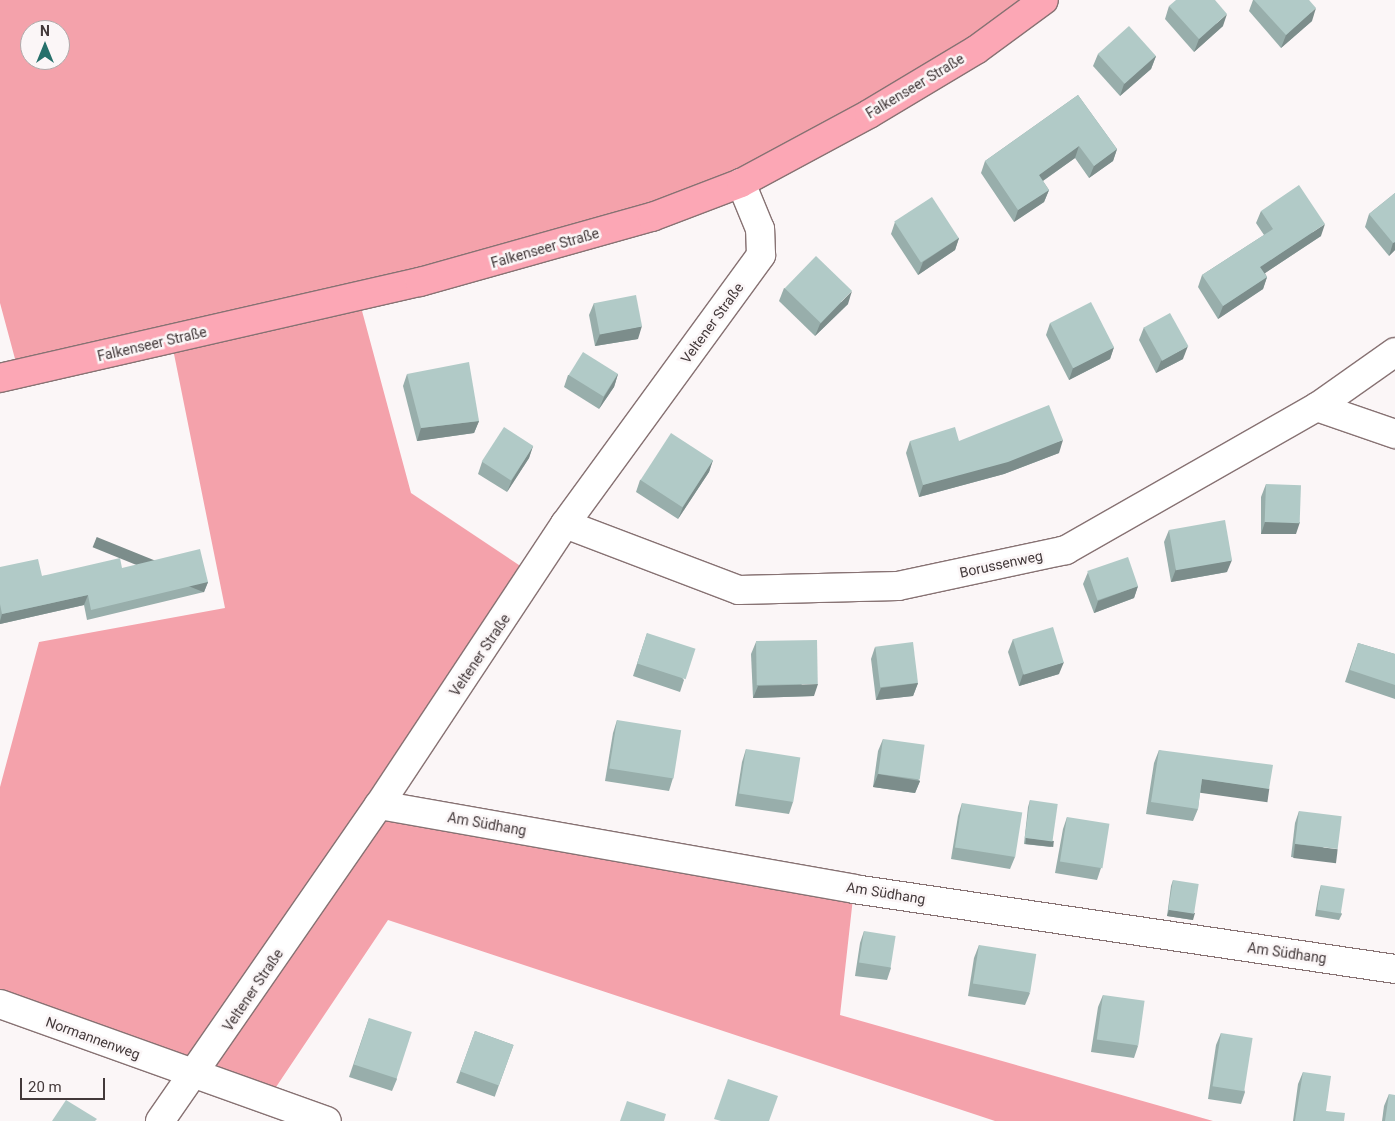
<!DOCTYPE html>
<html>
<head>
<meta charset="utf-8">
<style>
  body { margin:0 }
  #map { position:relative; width:1395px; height:1121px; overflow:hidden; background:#fbf6f7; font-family:Roboto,sans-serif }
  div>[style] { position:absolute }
  .forest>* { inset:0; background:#f4a2ab }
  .roads { filter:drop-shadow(1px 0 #877273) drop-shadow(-1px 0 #877273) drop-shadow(0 1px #877273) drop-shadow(0 -1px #877273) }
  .minor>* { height:28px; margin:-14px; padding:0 14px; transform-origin:14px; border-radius:14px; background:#fff }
  .major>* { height:28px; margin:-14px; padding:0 14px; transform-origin:14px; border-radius:14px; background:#fca7b5 }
  .wall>* { inset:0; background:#98aeab; transform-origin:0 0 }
  .shaded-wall>* { inset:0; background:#7c8d8b; transform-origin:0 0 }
  .building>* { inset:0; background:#b1cac7; transform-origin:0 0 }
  span { translate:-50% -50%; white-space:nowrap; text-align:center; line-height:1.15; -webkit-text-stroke:5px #fbf6f7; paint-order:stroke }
  .street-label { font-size:14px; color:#43393a }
  .north { position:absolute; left:20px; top:20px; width:50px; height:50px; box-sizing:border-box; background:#fbf6f7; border:1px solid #b1aaab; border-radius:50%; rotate:0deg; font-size:14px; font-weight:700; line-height:20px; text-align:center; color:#43393a }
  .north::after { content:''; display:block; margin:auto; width:18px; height:22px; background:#26706b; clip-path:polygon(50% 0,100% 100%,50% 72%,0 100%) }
  .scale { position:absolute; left:20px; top:1078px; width:85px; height:22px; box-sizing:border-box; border:2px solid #43393a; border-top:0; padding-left:6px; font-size:15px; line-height:18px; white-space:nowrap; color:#43393a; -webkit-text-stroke:4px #fbf6f7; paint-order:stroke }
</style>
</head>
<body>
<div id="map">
  <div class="forest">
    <i style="clip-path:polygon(evenodd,0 0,1044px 0,741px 183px,358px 296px,411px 493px,534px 575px,380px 805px,854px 889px,840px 1015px,1213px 1121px,995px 1121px,388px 920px,268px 1099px,0 1004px,0 787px,39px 642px,225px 608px,171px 339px,18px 370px,0 303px,0 0,30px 30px,60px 30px,60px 60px,30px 60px,30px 30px)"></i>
  </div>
  <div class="roads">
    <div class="minor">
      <i style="left:1317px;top:407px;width:83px;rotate:19.1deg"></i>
      <i style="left:565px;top:524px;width:186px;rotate:20.8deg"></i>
      <i style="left:739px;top:590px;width:159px;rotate:-1.4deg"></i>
      <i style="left:898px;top:586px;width:172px;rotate:-12.1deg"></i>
      <i style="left:1066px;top:550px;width:289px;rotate:-29.7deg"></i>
      <i style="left:1317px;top:407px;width:95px;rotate:-35.2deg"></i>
      <i style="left:379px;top:805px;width:482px;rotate:10deg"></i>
      <i style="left:854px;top:889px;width:547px;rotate:8.41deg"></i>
      <i style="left:0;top:1004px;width:347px;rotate:19.7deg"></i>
      <i style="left:160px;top:1121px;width:384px;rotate:-55.3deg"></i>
      <i style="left:379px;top:805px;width:337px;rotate:-56.5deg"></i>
      <i style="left:565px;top:524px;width:333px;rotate:-53.9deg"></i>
      <i style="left:761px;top:255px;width:26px;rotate:-92deg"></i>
      <i style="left:760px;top:229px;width:50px;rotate:-112.4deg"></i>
    </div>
    <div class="major">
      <i style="left:0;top:378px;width:431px;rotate:-12.9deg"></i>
      <i style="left:420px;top:282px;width:241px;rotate:-15.7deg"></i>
      <i style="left:652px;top:217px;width:95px;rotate:-20.9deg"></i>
      <i style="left:741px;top:183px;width:145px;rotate:-28.3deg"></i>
      <i style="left:869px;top:114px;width:125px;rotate:-30.9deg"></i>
      <i style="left:976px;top:50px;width:84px;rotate:-36.3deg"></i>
    </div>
  </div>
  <div class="wall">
    <i style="clip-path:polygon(1253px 0,1309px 0,1312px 21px,1281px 48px,1249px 11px)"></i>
    <i style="clip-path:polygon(1169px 6px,1223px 26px,1194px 52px,1165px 19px)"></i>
    <i style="clip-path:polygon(1098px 54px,1156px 56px,1151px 69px,1120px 96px,1093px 66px)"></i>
    <i style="clip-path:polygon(1078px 95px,1117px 149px,1113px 161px,1089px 178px,1075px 158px,1043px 181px,1049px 190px,1044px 202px,1014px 222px,981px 173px,985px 161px)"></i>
    <i style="clip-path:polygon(1395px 193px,1395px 250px,1389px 256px,1365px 227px,1369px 214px)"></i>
    <i style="clip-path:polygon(1261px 211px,1321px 236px,1265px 273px,1267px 277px,1263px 289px,1218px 319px,1198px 287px,1202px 275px,1264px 235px,1256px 223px)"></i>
    <i style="clip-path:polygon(895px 222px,959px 238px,955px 250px,918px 275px,891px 234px)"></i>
    <i style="clip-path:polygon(784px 288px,848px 304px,815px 336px,779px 301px)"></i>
    <i style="clip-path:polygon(594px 303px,638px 339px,595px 346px,589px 315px)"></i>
    <i style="clip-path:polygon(1050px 323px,1114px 347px,1110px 359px,1069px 380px,1046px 335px)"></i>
    <i style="clip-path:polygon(1144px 327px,1183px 359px,1156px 373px,1139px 340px)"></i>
    <i style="clip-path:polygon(407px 374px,479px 421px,474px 433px,417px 441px,403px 386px)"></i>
    <i style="clip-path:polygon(618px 374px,614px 387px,599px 409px,564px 387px,568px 375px)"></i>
    <i style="clip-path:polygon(910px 441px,959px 441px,1059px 453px,1004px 474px,919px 497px,906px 453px)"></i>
    <i style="clip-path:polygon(533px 446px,529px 458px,507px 492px,478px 474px,482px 462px)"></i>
    <i style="clip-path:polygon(713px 460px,709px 472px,678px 519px,636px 492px,640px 480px)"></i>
    <i style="clip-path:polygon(1266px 484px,1296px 534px,1261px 534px,1261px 497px)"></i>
    <i style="clip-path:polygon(1169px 530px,1227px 572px,1171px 582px,1164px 542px)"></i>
    <i style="clip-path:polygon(0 567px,42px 576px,122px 568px,208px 582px,204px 592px,87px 620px,84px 605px,0 624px)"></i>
    <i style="clip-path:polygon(1088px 572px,1138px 586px,1134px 598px,1094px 613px,1083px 584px)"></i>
    <i style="clip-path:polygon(647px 633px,684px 680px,680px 692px,633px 676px)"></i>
    <i style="clip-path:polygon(1013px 639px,1059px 674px,1019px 686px,1008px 652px)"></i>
    <i style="clip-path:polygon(756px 642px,814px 696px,753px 698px,751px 654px)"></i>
    <i style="clip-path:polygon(1358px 643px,1395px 654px,1395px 699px,1345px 682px)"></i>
    <i style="clip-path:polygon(875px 647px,918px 683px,913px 696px,876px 700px,871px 659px)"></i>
    <i style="clip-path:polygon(617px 720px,673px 778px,669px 791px,605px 781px,613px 733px)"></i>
    <i style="clip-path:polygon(883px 739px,920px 781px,915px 793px,873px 787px,878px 751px)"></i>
    <i style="clip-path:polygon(746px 749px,793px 802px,789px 814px,735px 806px,742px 762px)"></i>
    <i style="clip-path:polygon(1159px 750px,1269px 789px,1265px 801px,1200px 792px,1198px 809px,1193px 821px,1146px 814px,1154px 763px)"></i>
    <i style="clip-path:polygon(1030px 800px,1051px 847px,1024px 844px,1028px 807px)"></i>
    <i style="clip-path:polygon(962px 803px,1015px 857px,1010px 869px,951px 859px,958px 816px)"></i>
    <i style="clip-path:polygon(1299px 811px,1333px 862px,1291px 857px,1295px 823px)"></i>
    <i style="clip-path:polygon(1067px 817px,1101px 868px,1097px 880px,1055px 873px,1063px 829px)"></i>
    <i style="clip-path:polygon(1173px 880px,1193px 920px,1167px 916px,1171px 886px)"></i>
    <i style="clip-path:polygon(1321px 885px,1342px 914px,1339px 920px,1315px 916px,1319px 892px)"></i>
    <i style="clip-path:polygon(864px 931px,891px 968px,887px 980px,855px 976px,860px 943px)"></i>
    <i style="clip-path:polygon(979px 945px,1030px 993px,1025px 1005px,968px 996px,974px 958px)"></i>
    <i style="clip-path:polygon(1103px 995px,1138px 1046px,1134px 1058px,1091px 1052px,1098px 1007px)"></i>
    <i style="clip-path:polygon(369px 1018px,397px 1079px,392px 1091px,349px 1077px)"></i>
    <i style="left:475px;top:1031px;width:41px;height:55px;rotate:20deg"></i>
    <i style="clip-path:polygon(1221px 1033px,1245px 1092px,1241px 1104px,1208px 1099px,1216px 1045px)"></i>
    <i style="clip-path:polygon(1303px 1072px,1326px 1111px,1344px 1121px,1293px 1121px,1298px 1084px)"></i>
    <i style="clip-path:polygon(1389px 1094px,1395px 1121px,1382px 1121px,1384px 1106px)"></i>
  </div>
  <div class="shaded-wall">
    <i style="clip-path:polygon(1316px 8px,1312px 21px,1281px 48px,1286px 35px)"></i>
    <i style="clip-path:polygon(1227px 14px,1223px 26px,1194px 52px,1199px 39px)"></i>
    <i style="clip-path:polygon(1156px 56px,1151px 69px,1120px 96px,1124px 84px)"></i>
    <i style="clip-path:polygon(1079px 146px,1075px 158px,1034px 187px,1039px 175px)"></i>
    <i style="clip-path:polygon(1117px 149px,1113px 161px,1089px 178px,1094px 166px)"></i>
    <i style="clip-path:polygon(1049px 190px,1044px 202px,1014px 222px,1018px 210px)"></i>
    <i style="clip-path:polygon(1325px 224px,1321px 236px,1256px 279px,1260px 267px)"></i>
    <i style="clip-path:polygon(959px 238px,955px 250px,918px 275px,923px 262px)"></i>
    <i style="clip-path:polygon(1395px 242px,1395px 250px,1389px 256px,1393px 243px)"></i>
    <i style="clip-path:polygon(1267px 277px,1263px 289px,1218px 319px,1223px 306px)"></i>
    <i style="clip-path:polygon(852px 291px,848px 304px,815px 336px,820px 324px)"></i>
    <i style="clip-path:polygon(642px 326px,638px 339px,595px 346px,600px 334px)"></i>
    <i style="clip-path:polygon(1188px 346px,1183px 359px,1156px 373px,1161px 361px)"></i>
    <i style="clip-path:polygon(1114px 347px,1110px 359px,1069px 380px,1073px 368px)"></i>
    <i style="clip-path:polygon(618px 374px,614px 387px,599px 409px,604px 397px)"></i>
    <i style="clip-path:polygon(479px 421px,474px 433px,417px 441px,421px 428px)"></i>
    <i style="clip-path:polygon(1063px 440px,1059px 453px,1004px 474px,919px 497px,923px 485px)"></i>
    <i style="clip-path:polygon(533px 446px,529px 458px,507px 492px,512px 480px)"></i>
    <i style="clip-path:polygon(713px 460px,709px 472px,678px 519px,683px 507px)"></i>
    <i style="clip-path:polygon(1265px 522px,1300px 522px,1296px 534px,1261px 534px)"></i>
    <i style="clip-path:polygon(1232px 560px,1227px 572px,1171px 582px,1176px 569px)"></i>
    <i style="left:208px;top:582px;width:11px;height:120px;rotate:112deg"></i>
    <i style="clip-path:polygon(1138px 586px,1134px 598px,1094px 613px,1098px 601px)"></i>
    <i style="clip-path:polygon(88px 595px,84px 605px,0 624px,0 621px,2px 614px)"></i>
    <i style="clip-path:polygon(1064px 662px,1059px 674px,1019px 686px,1023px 674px)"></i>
    <i style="clip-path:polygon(918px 683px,913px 696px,876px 700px,881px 688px)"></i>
    <i style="clip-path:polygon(818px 684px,814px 696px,753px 698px,758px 686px)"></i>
    <i style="clip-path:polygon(878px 774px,920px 781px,915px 793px,873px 787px)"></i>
    <i style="left:1202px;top:779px;width:68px;height:14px;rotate:8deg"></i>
    <i style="left:1026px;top:838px;width:28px;height:6px;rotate:6deg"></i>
    <i style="left:1295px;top:844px;width:43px;height:14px;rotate:7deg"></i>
    <i style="clip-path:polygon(1169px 910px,1195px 913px,1193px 920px,1167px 916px)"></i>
  </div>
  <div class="building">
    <i style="clip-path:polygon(1176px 0,1215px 0,1227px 14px,1199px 39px,1169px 6px)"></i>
    <i style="clip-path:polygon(1254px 0,1309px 0,1316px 8px,1286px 35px)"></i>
    <i style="left:1129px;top:26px;width:40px;height:42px;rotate:48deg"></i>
    <i style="clip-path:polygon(1078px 95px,1117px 149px,1094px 166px,1079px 146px,1039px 175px,1049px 190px,1018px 210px,985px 161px)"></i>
    <i style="clip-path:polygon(1299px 185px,1325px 224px,1260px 267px,1267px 277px,1223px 306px,1202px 275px,1273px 229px,1261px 211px)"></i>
    <i style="clip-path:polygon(1395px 193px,1395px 242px,1393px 243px,1369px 214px)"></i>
    <i style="left:932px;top:197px;width:49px;height:45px;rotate:57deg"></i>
    <i style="left:816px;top:256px;width:50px;height:45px;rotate:44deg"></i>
    <i style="left:636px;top:295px;width:32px;height:43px;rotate:79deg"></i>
    <i style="left:1091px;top:302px;width:51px;height:46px;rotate:63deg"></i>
    <i style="left:1170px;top:313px;width:38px;height:30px;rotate:61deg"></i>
    <i style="left:583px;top:352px;width:41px;height:27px;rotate:32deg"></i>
    <i style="clip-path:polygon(469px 362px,479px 421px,421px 428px,407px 374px)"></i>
    <i style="clip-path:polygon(1049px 405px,1063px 440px,1008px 462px,923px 485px,910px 441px,955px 427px,959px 441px)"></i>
    <i style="left:504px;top:427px;width:35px;height:41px;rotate:33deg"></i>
    <i style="left:671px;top:433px;width:50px;height:56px;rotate:33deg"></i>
    <i style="left:1266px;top:484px;width:35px;height:38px;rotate:2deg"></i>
    <i style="left:1225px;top:520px;width:41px;height:57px;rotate:80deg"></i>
    <i style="clip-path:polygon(200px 549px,208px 582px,91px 610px,88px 595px,2px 614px,0 604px,0 567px,38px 559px,42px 576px,120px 558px,122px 568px)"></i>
    <i style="left:1128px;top:557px;width:31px;height:43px;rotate:71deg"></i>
    <i style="left:1053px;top:627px;width:37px;height:42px;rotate:73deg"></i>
    <i style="left:647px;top:633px;width:51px;height:32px;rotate:18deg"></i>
    <i style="left:817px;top:640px;width:44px;height:61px;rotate:89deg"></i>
    <i style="left:913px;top:642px;width:41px;height:38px;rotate:83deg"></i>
    <i style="clip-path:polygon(1358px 643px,1395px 654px,1395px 685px,1350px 670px)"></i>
    <i style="left:617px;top:720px;width:65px;height:49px;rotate:9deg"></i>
    <i style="left:883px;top:739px;width:42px;height:35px;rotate:8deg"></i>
    <i style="left:746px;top:749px;width:55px;height:45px;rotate:9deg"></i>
    <i style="clip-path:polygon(1159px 750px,1273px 765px,1269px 789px,1202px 779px,1198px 809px,1151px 802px)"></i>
    <i style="left:1030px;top:800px;width:28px;height:38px;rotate:8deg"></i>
    <i style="left:962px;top:803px;width:61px;height:45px;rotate:9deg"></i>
    <i style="left:1299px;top:811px;width:43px;height:33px;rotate:7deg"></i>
    <i style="left:1067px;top:817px;width:43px;height:45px;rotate:9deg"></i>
    <i style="left:1173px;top:880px;width:26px;height:30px;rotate:9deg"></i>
    <i style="left:1321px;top:885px;width:24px;height:25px;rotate:9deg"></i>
    <i style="left:864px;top:931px;width:32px;height:32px;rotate:9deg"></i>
    <i style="left:979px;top:945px;width:58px;height:39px;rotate:9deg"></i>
    <i style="left:1103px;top:995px;width:42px;height:45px;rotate:8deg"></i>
    <i style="left:369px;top:1018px;width:45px;height:49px;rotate:18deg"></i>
    <i style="left:475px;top:1031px;width:41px;height:43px;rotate:20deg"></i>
    <i style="left:1221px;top:1033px;width:32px;height:54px;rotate:9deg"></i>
    <i style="clip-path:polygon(1303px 1072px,1331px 1076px,1326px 1111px,1345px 1113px,1344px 1121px,1295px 1121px)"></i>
    <i style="clip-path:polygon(728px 1079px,778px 1096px,769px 1121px,721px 1121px,714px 1119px)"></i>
    <i style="clip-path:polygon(1389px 1094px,1395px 1095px,1395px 1121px,1385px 1121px)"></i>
    <i style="clip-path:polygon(66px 1100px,97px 1119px,95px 1121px,52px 1121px)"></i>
    <i style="clip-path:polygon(627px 1101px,666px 1114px,664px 1121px,620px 1121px)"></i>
  </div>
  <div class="street-label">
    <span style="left:915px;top:86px;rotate:-31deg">Falkenseer Straße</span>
    <span style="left:545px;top:248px;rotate:-16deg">Falkenseer Straße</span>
    <span style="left:712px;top:323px;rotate:-54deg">Veltener Straße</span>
    <span style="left:152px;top:344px;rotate:-13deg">Falkenseer Straße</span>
    <span style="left:1001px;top:564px;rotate:-12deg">Borussenweg</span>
    <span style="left:480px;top:655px;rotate:-56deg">Veltener Straße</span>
    <span style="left:487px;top:824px;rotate:10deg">Am Südhang</span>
    <span style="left:886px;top:893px;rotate:9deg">Am Südhang</span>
    <span style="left:1287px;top:953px;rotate:8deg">Am Südhang</span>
    <span style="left:253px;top:990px;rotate:-56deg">Veltener Straße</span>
    <span style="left:93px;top:1038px;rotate:20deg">Normannenweg</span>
  </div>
  <div class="north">N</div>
  <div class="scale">20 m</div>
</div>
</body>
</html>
